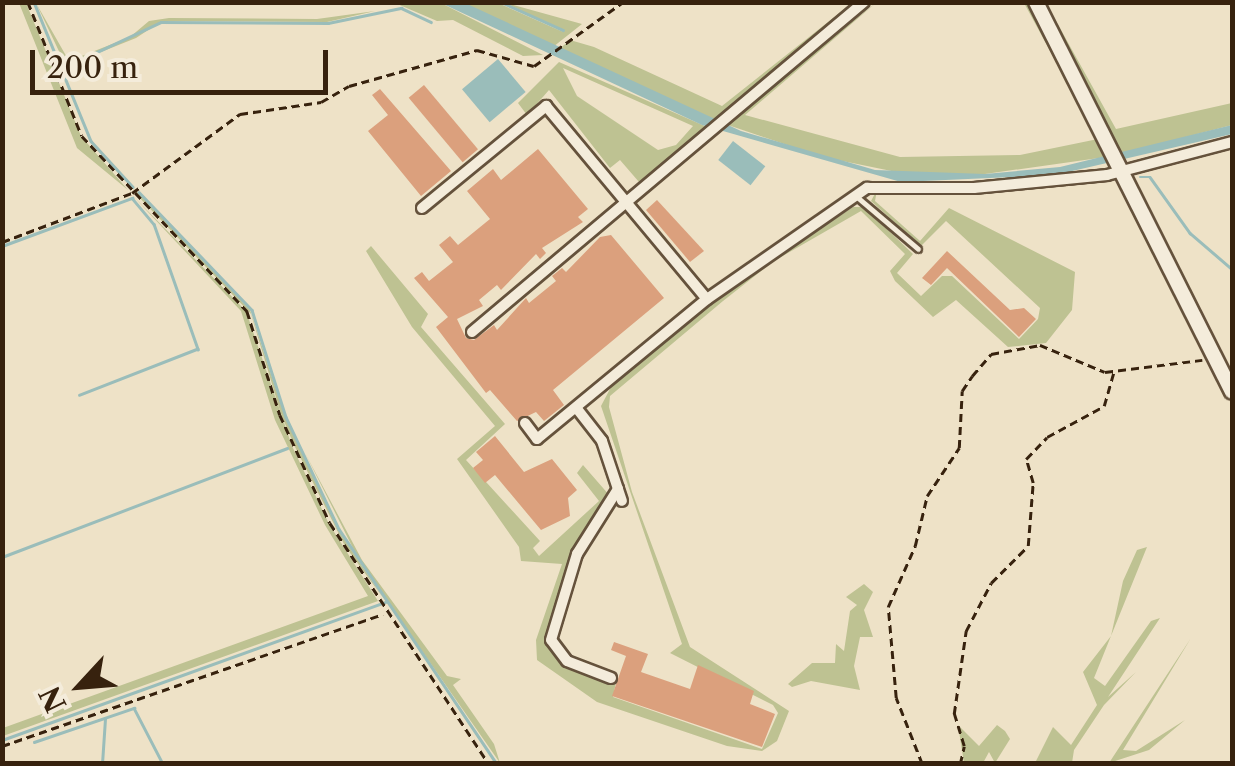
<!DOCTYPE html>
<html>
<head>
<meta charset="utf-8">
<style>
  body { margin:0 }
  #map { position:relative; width:1235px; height:766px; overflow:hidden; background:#eee2c7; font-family:"Libre Caslon Text",serif }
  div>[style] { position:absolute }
  .green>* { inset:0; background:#bec292 }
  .water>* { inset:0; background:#9abdba; transform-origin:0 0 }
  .stream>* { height:2.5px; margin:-1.25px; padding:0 1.25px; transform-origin:1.25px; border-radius:1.25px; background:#9abdba }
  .building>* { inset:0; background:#dba07d; transform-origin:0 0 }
  .path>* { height:2.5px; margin-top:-1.25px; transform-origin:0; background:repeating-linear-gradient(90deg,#37220e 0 8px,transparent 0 13px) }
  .roads { filter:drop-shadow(2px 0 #65523c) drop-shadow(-2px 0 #65523c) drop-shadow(0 2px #65523c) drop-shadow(0 -2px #65523c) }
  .lane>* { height:5px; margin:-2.5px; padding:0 2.5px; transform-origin:2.5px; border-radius:2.5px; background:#f4ecdb }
  .street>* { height:10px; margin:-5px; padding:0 5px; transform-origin:5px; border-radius:5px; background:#f4ecdb }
  .secondary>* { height:14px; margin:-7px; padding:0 7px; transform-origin:7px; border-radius:7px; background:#f4ecdb }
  span { translate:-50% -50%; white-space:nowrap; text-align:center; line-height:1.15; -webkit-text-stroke:8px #f4ecdb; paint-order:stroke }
  .frame { position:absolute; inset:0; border:5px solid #37220e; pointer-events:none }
  .north { position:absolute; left:30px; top:636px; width:100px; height:100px; -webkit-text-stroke:8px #f4ecdb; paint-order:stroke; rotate:244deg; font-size:28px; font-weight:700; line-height:40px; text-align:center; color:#37220e }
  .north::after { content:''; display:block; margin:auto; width:35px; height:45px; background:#37220e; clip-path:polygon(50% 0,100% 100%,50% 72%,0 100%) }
  .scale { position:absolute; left:30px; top:50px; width:298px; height:45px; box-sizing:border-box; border:5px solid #37220e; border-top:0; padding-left:12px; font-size:30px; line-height:35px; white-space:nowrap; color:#37220e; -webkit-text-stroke:8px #f4ecdb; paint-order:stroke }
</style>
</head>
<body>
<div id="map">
  <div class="green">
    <i style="clip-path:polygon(877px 2px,745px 115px,900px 157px,1020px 155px,1098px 139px,1024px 3px,1033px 3px,1113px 156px,985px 174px,911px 175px,823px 157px,725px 124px)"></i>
    <i style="clip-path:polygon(19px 3px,26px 3px,81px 136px,128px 190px,77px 148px)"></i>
    <i style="clip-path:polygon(36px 3px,69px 61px,130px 37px,149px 21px,169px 18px,317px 19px,375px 11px,327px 22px,162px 21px,136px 38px,66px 66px)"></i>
    <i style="clip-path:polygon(395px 3px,441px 3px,543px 55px,523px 56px,453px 20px,437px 21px)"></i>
    <i style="clip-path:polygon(463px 3px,498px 3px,563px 32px,506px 3px,582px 24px,553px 47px)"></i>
    <i style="clip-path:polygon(852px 3px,858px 3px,716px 120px,558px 50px,570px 40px,594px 47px,722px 106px)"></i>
    <i style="clip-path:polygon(1039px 3px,1046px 3px,1116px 129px,1232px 103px,1232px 125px,1120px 154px)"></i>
    <i style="clip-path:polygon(evenodd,559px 62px,707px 127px,639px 182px,620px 160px,610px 168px,549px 90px,527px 115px,518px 103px,559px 62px,563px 68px,693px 126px,676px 145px,658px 150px,577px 96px,563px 68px)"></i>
    <i style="clip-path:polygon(877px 190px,875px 201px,920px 241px,949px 208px,1075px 272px,1072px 310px,1046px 343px,1008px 347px,956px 300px,933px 317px,895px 281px,890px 271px,905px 254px,861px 211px,774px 261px,723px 301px,610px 396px,609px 407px,632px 492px,690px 647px,789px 711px,777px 741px,762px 751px,727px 746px,597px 702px,537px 660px,536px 640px,562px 564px,521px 561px,519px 547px,457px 459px,495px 426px,412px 327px,366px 251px,371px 246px,428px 314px,421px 327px,505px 424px,466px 460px,540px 541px,533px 548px,539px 556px,599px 501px,577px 473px,583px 465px,610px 496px,561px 586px,548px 637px,557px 659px,616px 682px,613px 697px,762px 749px,778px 713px,773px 705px,670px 653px,682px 644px,601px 406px,611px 387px,712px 300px,853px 207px,864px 207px,913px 254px,897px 273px,921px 296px,942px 276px,952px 276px,1019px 339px,1038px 319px,1040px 308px,946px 221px,921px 246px,871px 201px)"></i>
    <i style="clip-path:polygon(135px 193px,138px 192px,250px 310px,285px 417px,338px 530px,384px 599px,345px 546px,294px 445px,281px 414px,251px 314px)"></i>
    <i style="clip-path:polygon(133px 196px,246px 311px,292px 446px,329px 524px,378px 601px,3px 736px,3px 728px,368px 596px,325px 525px,275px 420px,241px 311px)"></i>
    <i style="clip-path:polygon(305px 453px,362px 560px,447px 676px,461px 679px,453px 685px,494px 744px,500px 763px,360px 562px)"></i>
    <i style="clip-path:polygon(1147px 547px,1094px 678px,1105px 686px,1151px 621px,1160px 618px,1108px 697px,1136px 672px,1104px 705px,1074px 750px,1072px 763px,1036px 761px,1053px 727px,1071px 745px,1097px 705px,1083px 672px,1111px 636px,1123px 581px,1137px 550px)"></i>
    <i style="clip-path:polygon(864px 584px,873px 592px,864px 610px,873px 637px,860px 637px,854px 666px,860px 690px,811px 681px,792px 687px,788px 684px,812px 663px,835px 663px,836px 644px,844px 651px,850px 611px,857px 605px,846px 597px)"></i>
    <i style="clip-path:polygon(1191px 638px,1123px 750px,1136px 751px,1185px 720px,1149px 750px,1109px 763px)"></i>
    <i style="clip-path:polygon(958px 725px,979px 746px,997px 725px,1005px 731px,1010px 739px,995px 763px,989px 752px,983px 763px,964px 763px)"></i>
  </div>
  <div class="water">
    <i style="clip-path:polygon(441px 3px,465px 3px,741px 131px,875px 170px,985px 174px,1060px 167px,1232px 125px,1232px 134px,1055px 175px,901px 182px,702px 125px)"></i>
    <i style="left:498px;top:59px;width:43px;height:47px;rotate:50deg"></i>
    <i style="left:733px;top:141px;width:41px;height:24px;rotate:38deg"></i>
  </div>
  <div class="stream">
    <i style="left:34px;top:2px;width:150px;rotate:67.7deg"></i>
    <i style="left:91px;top:141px;width:62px;rotate:47.6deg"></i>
    <i style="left:501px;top:2px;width:68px;rotate:24.3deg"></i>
    <i style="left:63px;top:68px;width:108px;rotate:-25.1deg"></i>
    <i style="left:161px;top:22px;width:167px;rotate:0.3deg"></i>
    <i style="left:328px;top:23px;width:75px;rotate:-11.6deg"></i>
    <i style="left:401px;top:8px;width:33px;rotate:25deg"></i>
    <i style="left:1140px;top:177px;width:10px"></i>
    <i style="left:1150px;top:177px;width:69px;rotate:54.5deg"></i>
    <i style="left:1190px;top:233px;width:55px;rotate:40.6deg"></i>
    <i style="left:139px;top:192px;width:163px;rotate:46.2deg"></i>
    <i style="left:252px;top:310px;width:112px;rotate:72.4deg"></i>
    <i style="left:286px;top:417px;width:124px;rotate:64.7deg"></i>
    <i style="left:339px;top:529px;width:283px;rotate:56.1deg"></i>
    <i style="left:2px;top:246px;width:139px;rotate:-20.3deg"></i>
    <i style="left:132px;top:198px;width:34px;rotate:50deg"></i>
    <i style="left:154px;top:224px;width:133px;rotate:70.6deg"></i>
    <i style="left:198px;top:349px;width:127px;rotate:158.7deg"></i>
    <i style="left:2px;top:557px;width:305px;rotate:-20.9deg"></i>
    <i style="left:2px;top:740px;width:408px;rotate:-19.8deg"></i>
    <i style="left:34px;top:742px;width:106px;rotate:-18.8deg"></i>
    <i style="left:134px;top:708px;width:63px;rotate:62.6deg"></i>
    <i style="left:102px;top:764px;width:45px;rotate:-86.2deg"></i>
  </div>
  <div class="building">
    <i style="left:424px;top:85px;width:84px;height:20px;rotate:50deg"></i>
    <i style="clip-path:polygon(380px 89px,451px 171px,421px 196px,368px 131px,388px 115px,372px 95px)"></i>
    <i style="clip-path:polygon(538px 149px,588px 209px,578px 217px,583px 222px,542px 248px,546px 253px,540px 259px,536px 254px,501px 290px,497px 285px,479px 300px,483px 306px,457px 319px,466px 338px,474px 340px,494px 325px,497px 330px,526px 298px,529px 303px,556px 281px,552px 276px,562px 268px,566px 272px,600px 237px,611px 235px,664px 298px,553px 390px,564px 405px,544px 421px,536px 412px,517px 421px,490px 390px,486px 393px,436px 327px,448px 317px,414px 278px,422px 272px,429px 281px,453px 262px,439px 245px,450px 236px,458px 245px,490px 219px,467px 191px,493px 169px,501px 180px)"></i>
    <i style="clip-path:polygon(657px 200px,704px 251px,690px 262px,646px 210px)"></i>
    <i style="clip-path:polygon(947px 251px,1010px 310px,1024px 308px,1036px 319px,1019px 337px,947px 268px,931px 285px,922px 278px)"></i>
    <i style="clip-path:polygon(495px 436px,524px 472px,552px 459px,577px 490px,568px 498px,570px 516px,541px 530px,495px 475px,485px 483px,473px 468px,483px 460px,476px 452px)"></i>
    <i style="clip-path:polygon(614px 642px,648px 654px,641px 672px,690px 689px,698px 665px,754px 691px,750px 704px,775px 714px,762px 747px,612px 696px,626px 656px,611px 650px)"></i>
  </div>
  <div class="path">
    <i style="left:28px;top:2px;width:144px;rotate:68.1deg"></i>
    <i style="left:82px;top:136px;width:241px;rotate:46.7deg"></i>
    <i style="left:247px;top:311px;width:109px;rotate:72.4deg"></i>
    <i style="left:280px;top:415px;width:119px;rotate:65.2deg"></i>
    <i style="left:330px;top:523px;width:289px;rotate:56.6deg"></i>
    <i style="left:2px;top:242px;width:139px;rotate:-20.7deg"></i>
    <i style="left:132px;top:193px;width:134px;rotate:-36.2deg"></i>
    <i style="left:240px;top:114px;width:82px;rotate:-8.4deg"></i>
    <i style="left:321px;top:102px;width:32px;rotate:-30deg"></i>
    <i style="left:349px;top:86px;width:133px;rotate:-15.7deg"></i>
    <i style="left:477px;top:50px;width:59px;rotate:15.7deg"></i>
    <i style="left:534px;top:66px;width:110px;rotate:-35.7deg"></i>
    <i style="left:2px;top:746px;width:403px;rotate:-19.1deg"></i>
    <i style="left:922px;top:764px;width:71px;rotate:-111.5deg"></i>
    <i style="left:896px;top:698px;width:91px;rotate:-95deg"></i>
    <i style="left:888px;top:607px;width:67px;rotate:-66.1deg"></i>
    <i style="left:915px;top:546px;width:51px;rotate:-76.5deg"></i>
    <i style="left:927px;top:496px;width:58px;rotate:-56.3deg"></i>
    <i style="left:959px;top:448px;width:57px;rotate:-87deg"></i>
    <i style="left:962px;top:391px;width:18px;rotate:-56deg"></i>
    <i style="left:972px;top:376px;width:29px;rotate:-49deg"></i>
    <i style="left:991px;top:354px;width:50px;rotate:-10.4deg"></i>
    <i style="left:1040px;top:345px;width:70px;rotate:22.6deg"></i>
    <i style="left:1105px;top:372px;width:98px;rotate:-7.1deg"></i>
    <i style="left:960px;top:764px;width:18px;rotate:-77deg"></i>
    <i style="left:964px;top:746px;width:34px;rotate:-107deg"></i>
    <i style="left:954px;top:714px;width:84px;rotate:-81.8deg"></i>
    <i style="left:966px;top:631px;width:54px;rotate:-62.5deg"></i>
    <i style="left:991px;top:583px;width:52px;rotate:-45deg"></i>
    <i style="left:1028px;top:546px;width:63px;rotate:-85.5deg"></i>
    <i style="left:1033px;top:483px;width:25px;rotate:-106deg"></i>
    <i style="left:1026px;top:459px;width:30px;rotate:-46deg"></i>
    <i style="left:1047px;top:437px;width:65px;rotate:-28.5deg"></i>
    <i style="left:1104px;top:406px;width:35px;rotate:-74deg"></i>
  </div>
  <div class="roads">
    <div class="lane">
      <i style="left:857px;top:197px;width:80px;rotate:40.4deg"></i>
    </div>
    <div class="street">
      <i style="left:422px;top:208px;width:161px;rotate:-39.4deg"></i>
      <i style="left:546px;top:106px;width:251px;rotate:50.2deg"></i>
      <i style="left:472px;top:332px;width:512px;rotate:-40.09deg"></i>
      <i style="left:578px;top:410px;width:39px;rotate:52deg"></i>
      <i style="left:602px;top:441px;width:63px;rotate:71.6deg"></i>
      <i style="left:525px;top:423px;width:20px;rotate:53deg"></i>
      <i style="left:537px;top:439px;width:220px;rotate:-39.5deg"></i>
      <i style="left:707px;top:299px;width:195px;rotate:-34.8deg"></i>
      <i style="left:867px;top:188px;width:107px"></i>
      <i style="left:974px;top:188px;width:134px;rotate:-5.6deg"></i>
      <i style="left:1107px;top:175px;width:129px;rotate:-14.8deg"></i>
      <i style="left:611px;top:678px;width:47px;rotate:-158.9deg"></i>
      <i style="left:567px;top:661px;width:26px;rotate:-127deg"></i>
      <i style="left:551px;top:640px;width:90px;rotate:-73.2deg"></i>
      <i style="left:577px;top:554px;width:77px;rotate:-57.8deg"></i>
    </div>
    <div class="secondary">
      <i style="left:1036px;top:2px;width:436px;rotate:63.3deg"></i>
    </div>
  </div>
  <div class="frame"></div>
  <div class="north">N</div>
  <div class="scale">200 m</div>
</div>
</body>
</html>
